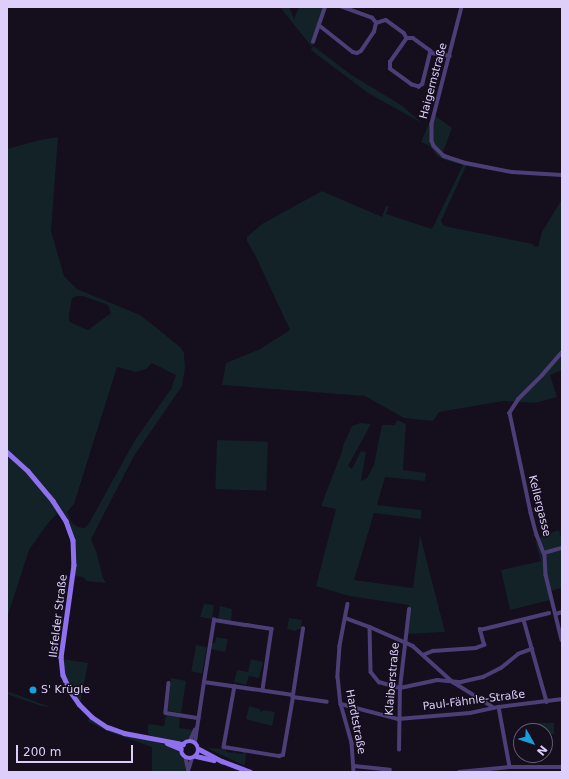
<!DOCTYPE html>
<html>
<head>
<meta charset="utf-8">
<style>
  body { margin:0 }
  #map { position:relative; width:569px; height:779px; overflow:hidden; background:#140e1d; font-family:"DejaVu Sans",sans-serif }
  div>[style] { position:absolute }
  .green>* { inset:0; background:#122226; transform-origin:0 0 }
  .street>* { height:3.5px; margin:-1.75px; padding:0 1.75px; transform-origin:1.75px; border-radius:1.75px; background:#4c3e77 }
  .secondary>* { height:4.5px; margin:-2.25px; padding:0 2.25px; transform-origin:2.25px; border-radius:2.25px; background:#8f70ef }
  .secondary>.ring { margin:-2.25px; padding:0; box-sizing:content-box; background:none; border:4.5px solid #8f70ef; border-radius:50% }
  .dots>* { width:11px; height:11px; translate:-50% -50%; box-sizing:border-box; border:2px solid #140e1d; border-radius:50% }
  span { translate:-50% -50%; white-space:nowrap; text-align:center; line-height:1.15; -webkit-text-stroke:3px #140e1d; paint-order:stroke }
  .street-label { font-size:11px; color:#ddcffa }
  .poi-label { font-size:11px; color:#ddcffa }
  .left { translate:0 -50%; text-align:left }
  .frame { position:absolute; inset:0; border:8px solid #ddcffa; pointer-events:none }
  .north { position:absolute; left:513px; top:723px; width:40px; height:40px; box-sizing:border-box; background:#140e1d; border:1px solid #645b75; border-radius:50%; rotate:129deg; font-size:11px; font-weight:700; line-height:16px; text-align:center; color:#ddcffa }
  .north::after { content:''; display:block; margin:auto; width:14px; height:18px; background:#189edc; clip-path:polygon(50% 0,100% 100%,50% 72%,0 100%) }
  .scale { position:absolute; left:16px; top:745px; width:117px; height:18px; box-sizing:border-box; border:2px solid #ddcffa; border-top:0; padding-left:5px; font-size:12px; line-height:14px; white-space:nowrap; color:#ddcffa; -webkit-text-stroke:3px #140e1d; paint-order:stroke }
</style>
</head>
<body>
<div id="map">
  <div class="green">
    <i style="clip-path:polygon(280px 7px,289px 7px,294px 19px,299px 7px,327px 7px,312px 47px,315px 47px,350px 74px,401px 105px,422px 123px,368px 93px,311px 50px,312px 47px)"></i>
    <i style="clip-path:polygon(433px 114px,452px 128px,443px 152px,457px 159px,495px 169px,495px 171px,466px 166px,441px 221px,444px 226px,533px 244px,534px 246px,538px 247px,542px 232px,562px 199px,562px 370px,550px 375px,557px 397px,535px 403px,503px 401px,439px 412px,433px 421px,404px 418px,365px 396px,222px 385px,226px 363px,260px 349px,290px 330px,256px 257px,247px 241px,247px 237px,262px 224px,322px 191px,382px 217px,386px 206px,389px 206px,386px 214px,432px 229px,463px 165px,445px 160px,437px 156px,430px 146px,421px 142px)"></i>
    <i style="clip-path:polygon(evenodd,58px 137px,51px 231px,64px 276px,77px 289px,140px 315px,153px 325px,180px 347px,184px 353px,185px 368px,182px 386px,134px 456px,91px 539px,96px 551px,103px 578px,106px 583px,86px 581px,83px 577px,74px 576px,72px 540px,65px 521px,59px 512px,48px 523px,29px 550px,7px 618px,7px 149px,40px 140px,58px 137px,77px 296px,83px 296px,108px 305px,111px 313px,88px 330px,72px 323px,69px 321px,69px 315px,72px 298px,77px 296px,58px 137px,152px 363px,176px 375px,171px 389px,135px 440px,88px 525px,84px 528px,78px 527px,72px 523px,67px 512px,74px 504px,117px 367px,136px 372px,146px 369px,152px 363px)"></i>
    <i style="clip-path:polygon(397px 420px,406px 424px,403px 470px,426px 473px,425px 481px,385px 477px,377px 505px,421px 510px,421px 519px,374px 513px,354px 580px,413px 588px,420px 535px,445px 632px,406px 634px,409px 605px,349px 596px,316px 586px,336px 509px,321px 506px,341px 454px,344px 443px,352px 426px,360px 423px,371px 424px,348px 466px,352px 469px,361px 451px,366px 452px,361px 481px,367px 478px,374px 465px,382px 425px,395px 425px)"></i>
    <i style="left:217px;top:440px;width:51px;height:49px;rotate:2deg"></i>
    <i style="clip-path:polygon(559px 530px,562px 541px,562px 588px,550px 591px,540px 537px)"></i>
    <i style="clip-path:polygon(535px 540px,540px 547px,550px 600px,510px 610px,501px 570px,541px 561px)"></i>
    <i style="clip-path:polygon(204px 604px,214px 605px,212px 619px,200px 617px)"></i>
    <i style="clip-path:polygon(220px 606px,232px 609px,231px 621px,218px 620px)"></i>
    <i style="clip-path:polygon(289px 618px,302px 620px,301px 629px,297px 629px,296px 631px,287px 629px)"></i>
    <i style="clip-path:polygon(216px 637px,228px 639px,225px 652px,211px 649px,212px 643px,215px 643px)"></i>
    <i style="left:196px;top:645px;width:11px;height:27px;rotate:10deg"></i>
    <i style="clip-path:polygon(62px 659px,88px 663px,80px 704px,71px 691px,64px 675px)"></i>
    <i style="clip-path:polygon(251px 659px,263px 662px,259px 678px,249px 676px,246px 685px,234px 682px,237px 670px,248px 672px)"></i>
    <i style="clip-path:polygon(171px 678px,186px 681px,181px 713px,169px 711px,168px 709px)"></i>
    <i style="clip-path:polygon(7px 691px,50px 707px,41px 706px,7px 694px)"></i>
    <i style="clip-path:polygon(249px 706px,260px 709px,260px 711px,262px 712px,263px 710px,275px 712px,272px 726px,246px 719px)"></i>
    <i style="clip-path:polygon(166px 715px,180px 717px,179px 728px,193px 730px,189px 738px,177px 742px,149px 735px,148px 733px,148px 724px,164px 726px)"></i>
    <i style="clip-path:polygon(90px 718px,107px 727px,154px 739px,154px 741px,177px 749px,185px 761px,186px 772px,152px 772px,152px 747px,112px 733px,87px 721px)"></i>
    <i style="clip-path:polygon(538px 723px,554px 723px,554px 734px,545px 734px,545px 731px,538px 731px)"></i>
    <i style="clip-path:polygon(207px 748px,226px 749px,226px 752px,233px 753px,235px 750px,235px 753px,242px 754px,243px 752px,246px 752px,245px 766px)"></i>
  </div>
  <div class="street">
    <i style="left:462px;top:7px;width:121px;rotate:104.4deg"></i>
    <i style="left:432px;top:124px;width:17px;rotate:90deg"></i>
    <i style="left:432px;top:141px;width:5px;rotate:68deg"></i>
    <i style="left:434px;top:146px;width:14px;rotate:45deg"></i>
    <i style="left:444px;top:156px;width:23px;rotate:18deg"></i>
    <i style="left:466px;top:163px;width:47px;rotate:11.1deg"></i>
    <i style="left:512px;top:172px;width:50px;rotate:3.4deg"></i>
    <i style="left:376px;top:23px;width:10px;rotate:-17deg"></i>
    <i style="left:386px;top:20px;width:22px;rotate:36deg"></i>
    <i style="left:404px;top:33px;width:6px;rotate:59deg"></i>
    <i style="left:319px;top:25px;width:43px;rotate:38.5deg"></i>
    <i style="left:353px;top:52px;width:4px;rotate:14deg"></i>
    <i style="left:357px;top:53px;width:4px;rotate:-27deg"></i>
    <i style="left:361px;top:51px;width:23px;rotate:-56deg"></i>
    <i style="left:374px;top:32px;width:9px;rotate:-77deg"></i>
    <i style="left:376px;top:23px;width:6px;rotate:-129deg"></i>
    <i style="left:372px;top:18px;width:33px;rotate:-160deg"></i>
    <i style="left:407px;top:38px;width:6px"></i>
    <i style="left:413px;top:38px;width:22px;rotate:36deg"></i>
    <i style="left:431px;top:51px;width:34px;rotate:104deg"></i>
    <i style="left:423px;top:84px;width:5px;rotate:143deg"></i>
    <i style="left:419px;top:87px;width:7px;rotate:-164deg"></i>
    <i style="left:412px;top:85px;width:27px;rotate:-144deg"></i>
    <i style="left:390px;top:69px;width:7px;rotate:-90deg"></i>
    <i style="left:390px;top:62px;width:29px;rotate:-55deg"></i>
    <i style="left:313px;top:42px;width:37px;rotate:-71deg"></i>
    <i style="left:431px;top:53px;width:19px;rotate:9deg"></i>
    <i style="left:562px;top:353px;width:29px;rotate:131deg"></i>
    <i style="left:543px;top:375px;width:34px;rotate:135deg"></i>
    <i style="left:519px;top:399px;width:17px;rotate:123deg"></i>
    <i style="left:510px;top:413px;width:102px;rotate:78.1deg"></i>
    <i style="left:531px;top:513px;width:23px;rotate:75deg"></i>
    <i style="left:537px;top:535px;width:22px;rotate:69deg"></i>
    <i style="left:545px;top:556px;width:19px;rotate:87deg"></i>
    <i style="left:546px;top:575px;width:67px;rotate:76.2deg"></i>
    <i style="left:544px;top:553px;width:19px;rotate:-16deg"></i>
    <i style="left:348px;top:604px;width:43px;rotate:100.8deg"></i>
    <i style="left:340px;top:646px;width:31px;rotate:94deg"></i>
    <i style="left:338px;top:677px;width:27px;rotate:84deg"></i>
    <i style="left:341px;top:704px;width:41px;rotate:74.2deg"></i>
    <i style="left:352px;top:743px;width:29px;rotate:86deg"></i>
    <i style="left:556px;top:614px;width:6px;rotate:-18deg"></i>
    <i style="left:345px;top:618px;width:27px;rotate:20deg"></i>
    <i style="left:370px;top:627px;width:47px;rotate:23.8deg"></i>
    <i style="left:413px;top:646px;width:54px;rotate:42deg"></i>
    <i style="left:453px;top:682px;width:47px;rotate:32deg"></i>
    <i style="left:524px;top:620px;width:85px;rotate:74.3deg"></i>
    <i style="left:370px;top:627px;width:45px;rotate:88.7deg"></i>
    <i style="left:371px;top:672px;width:13px;rotate:51deg"></i>
    <i style="left:379px;top:682px;width:22px;rotate:16deg"></i>
    <i style="left:400px;top:688px;width:38px;rotate:-12deg"></i>
    <i style="left:437px;top:680px;width:24px;rotate:5deg"></i>
    <i style="left:461px;top:682px;width:23px;rotate:-13deg"></i>
    <i style="left:483px;top:677px;width:20px;rotate:-27deg"></i>
    <i style="left:501px;top:668px;width:22px;rotate:-39deg"></i>
    <i style="left:518px;top:654px;width:15px;rotate:-20deg"></i>
    <i style="left:423px;top:655px;width:11px;rotate:-22deg"></i>
    <i style="left:433px;top:651px;width:43px;rotate:-4deg"></i>
    <i style="left:476px;top:648px;width:9px;rotate:-21deg"></i>
    <i style="left:484px;top:645px;width:16px;rotate:-105deg"></i>
    <i style="left:480px;top:630px;width:71px;rotate:-13.8deg"></i>
    <i style="left:204px;top:682px;width:63px;rotate:-80.8deg"></i>
    <i style="left:214px;top:620px;width:33px;rotate:9deg"></i>
    <i style="left:247px;top:625px;width:25px;rotate:9deg"></i>
    <i style="left:272px;top:629px;width:62px;rotate:98.4deg"></i>
    <i style="left:169px;top:683px;width:30px;rotate:96deg"></i>
    <i style="left:166px;top:713px;width:33px;rotate:9deg"></i>
    <i style="left:235px;top:686px;width:62px;rotate:100.2deg"></i>
    <i style="left:224px;top:747px;width:56px;rotate:9.3deg"></i>
    <i style="left:279px;top:756px;width:4px;rotate:-14deg"></i>
    <i style="left:283px;top:755px;width:59px;rotate:-80.2deg"></i>
    <i style="left:293px;top:696px;width:1px;rotate:90deg"></i>
    <i style="left:293px;top:697px;width:34px;rotate:8deg"></i>
    <i style="left:341px;top:704px;width:59px;rotate:14.7deg"></i>
    <i style="left:398px;top:719px;width:72px;rotate:-4.8deg"></i>
    <i style="left:470px;top:713px;width:30px;rotate:-12deg"></i>
    <i style="left:499px;top:707px;width:64px;rotate:-7.2deg"></i>
    <i style="left:499px;top:707px;width:61px;rotate:79.6deg"></i>
    <i style="left:190px;top:741px;width:12px;rotate:-66deg"></i>
    <i style="left:195px;top:742px;width:61px;rotate:-81.5deg"></i>
    <i style="left:204px;top:682px;width:90px;rotate:8.3deg"></i>
    <i style="left:293px;top:695px;width:67px;rotate:-81.4deg"></i>
    <i style="left:399px;top:750px;width:62px;rotate:-89.1deg"></i>
    <i style="left:400px;top:688px;width:79px;rotate:-83.4deg"></i>
    <i style="left:186px;top:758px;width:14px;rotate:78deg"></i>
    <i style="left:354px;top:766px;width:36px;rotate:6deg"></i>
    <i style="left:189px;top:768px;width:10px;rotate:-73deg"></i>
    <i style="left:459px;top:772px;width:51px;rotate:-5.6deg"></i>
    <i style="left:510px;top:767px;width:52px"></i>
  </div>
  <div class="secondary">
    <i style="left:7px;top:452px;width:28px;rotate:42deg"></i>
    <i style="left:28px;top:471px;width:39px;rotate:50deg"></i>
    <i style="left:53px;top:501px;width:24px;rotate:57deg"></i>
    <i style="left:66px;top:521px;width:20px;rotate:70deg"></i>
    <i style="left:73px;top:540px;width:25px;rotate:88deg"></i>
    <i style="left:74px;top:565px;width:93px;rotate:98deg"></i>
    <i style="left:61px;top:657px;width:18px;rotate:84deg"></i>
    <i style="left:63px;top:675px;width:17px;rotate:66deg"></i>
    <i style="left:70px;top:691px;width:16px;rotate:55deg"></i>
    <i style="left:79px;top:704px;width:18px;rotate:45deg"></i>
    <i style="left:92px;top:717px;width:18px;rotate:34deg"></i>
    <i style="left:107px;top:727px;width:18px;rotate:19deg"></i>
    <i style="left:124px;top:733px;width:60px;rotate:10.6deg"></i>
    <i class="ring" style="left:181px;top:741px;width:13.5px;height:13.5px"></i>
    <i style="left:167px;top:743px;width:15px;rotate:23deg"></i>
    <i style="left:199px;top:749px;width:26px;rotate:28deg"></i>
    <i style="left:222px;top:761px;width:30px;rotate:21deg"></i>
    <i style="left:196px;top:756px;width:18px;rotate:13deg"></i>
  </div>
  <div class="dots">
    <i style="left:33px;top:690px;background:#189edc"></i>
  </div>
  <div class="street-label">
    <span style="left:434px;top:81px;rotate:-75deg">Haigernstraße</span>
    <span style="left:539px;top:506px;rotate:76deg">Kellergasse</span>
    <span style="left:59px;top:616px;rotate:-83deg">Ilsfelder Straße</span>
    <span style="left:393px;top:679px;rotate:-85deg">Klaiberstraße</span>
    <span style="left:474px;top:701px;rotate:-7deg">Paul-Fähnle-Straße</span>
    <span style="left:355px;top:722px;rotate:79deg">Hardtstraße</span>
  </div>
  <div class="poi-label">
    <span class="left" style="left:41px;top:690px">S' Krügle</span>
  </div>
  <div class="frame"></div>
  <div class="north">N</div>
  <div class="scale">200 m</div>
</div>
</body>
</html>
